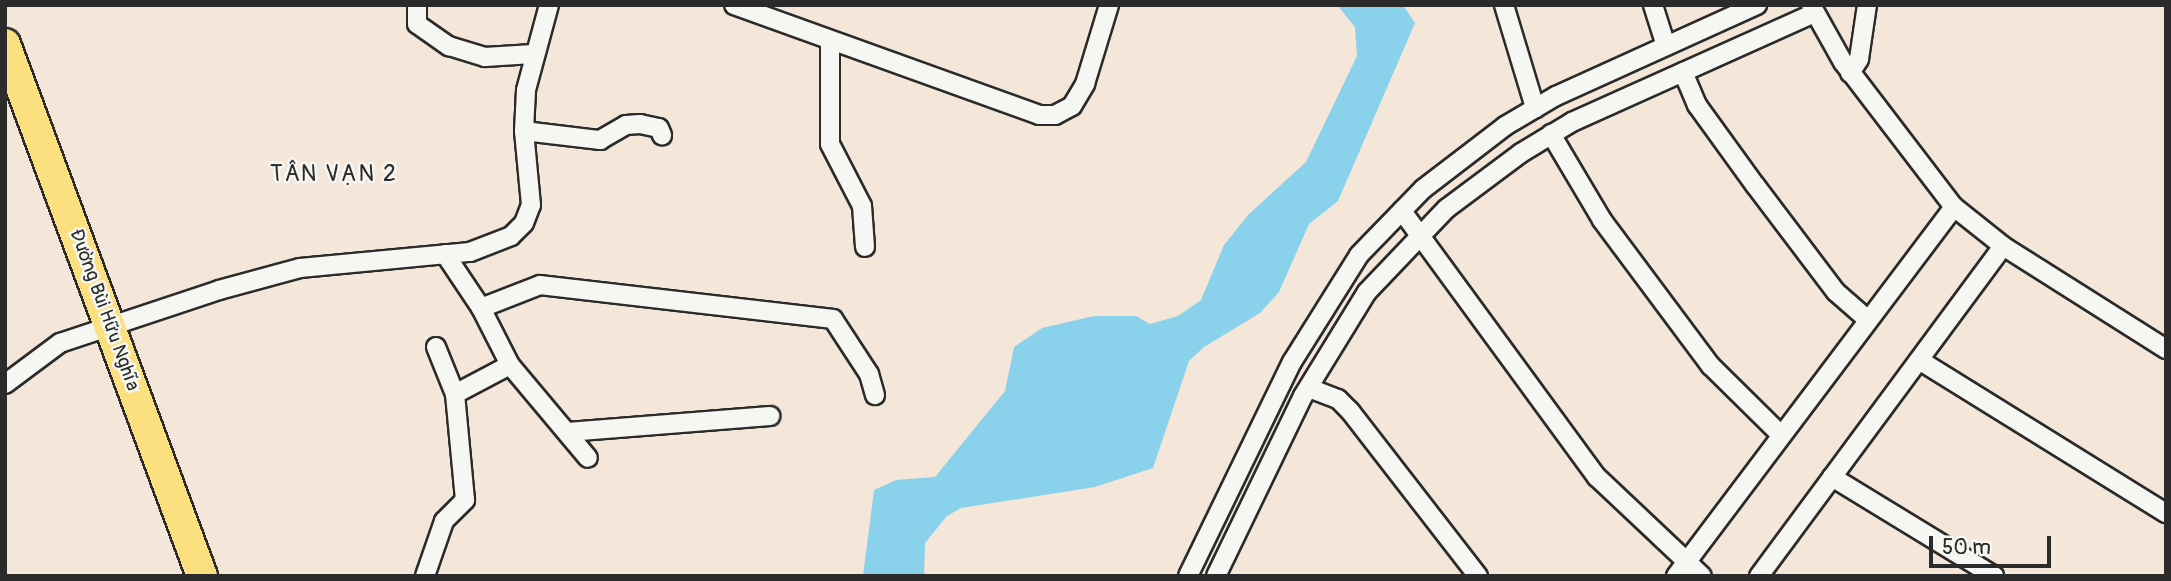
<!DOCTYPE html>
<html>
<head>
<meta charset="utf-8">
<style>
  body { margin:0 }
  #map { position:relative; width:2171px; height:581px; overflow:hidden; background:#f4e6d9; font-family:Pangolin,sans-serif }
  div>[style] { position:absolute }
  .water>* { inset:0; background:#8ad2eb }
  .roads { filter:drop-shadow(2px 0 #2b2b2b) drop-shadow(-2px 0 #2b2b2b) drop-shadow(0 2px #2b2b2b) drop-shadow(0 -2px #2b2b2b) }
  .street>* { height:18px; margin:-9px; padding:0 9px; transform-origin:9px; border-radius:9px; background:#f6f6f2 }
  .primary>* { height:30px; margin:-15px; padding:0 15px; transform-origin:15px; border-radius:15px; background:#fce080 }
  span { translate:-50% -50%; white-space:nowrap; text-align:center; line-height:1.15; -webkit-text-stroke:5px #f6f6f2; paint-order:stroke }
  .street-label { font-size:19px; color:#2b2b2b }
  .quarter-label { font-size:23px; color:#2b2b2b; letter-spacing:2px }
  .frame { position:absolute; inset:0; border:7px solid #2b2b2b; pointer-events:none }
  .scale { position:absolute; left:1929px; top:536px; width:122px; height:32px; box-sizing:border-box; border:4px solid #2b2b2b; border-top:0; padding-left:9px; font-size:21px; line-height:24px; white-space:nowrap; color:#2b2b2b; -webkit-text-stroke:5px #f6f6f2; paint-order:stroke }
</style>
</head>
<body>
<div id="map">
  <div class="water">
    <i style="clip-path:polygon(1337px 5px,1403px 5px,1415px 23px,1338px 201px,1309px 224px,1279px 292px,1260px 313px,1204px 347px,1189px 361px,1153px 468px,1095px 487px,961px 508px,947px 516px,925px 543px,924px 576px,863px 576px,874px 490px,896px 480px,935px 477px,1005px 391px,1014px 347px,1042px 328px,1094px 316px,1136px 316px,1150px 324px,1178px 316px,1201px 300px,1224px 245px,1249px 214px,1306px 162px,1357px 56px,1355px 27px)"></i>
  </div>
  <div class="roads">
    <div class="street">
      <i style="left:417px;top:5px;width:19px;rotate:90deg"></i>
      <i style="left:417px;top:24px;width:39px;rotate:35deg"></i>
      <i style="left:449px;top:46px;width:38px;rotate:17deg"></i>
      <i style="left:485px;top:57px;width:48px;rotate:-3.6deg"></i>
      <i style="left:734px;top:5px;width:324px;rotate:19.8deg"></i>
      <i style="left:1039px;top:115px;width:16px"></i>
      <i style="left:1055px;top:115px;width:19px;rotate:-28deg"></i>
      <i style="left:1072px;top:106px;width:26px;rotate:-59deg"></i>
      <i style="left:1085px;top:84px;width:83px;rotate:-73.1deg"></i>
      <i style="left:1504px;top:5px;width:108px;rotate:73.2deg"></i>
      <i style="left:1653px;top:5px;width:43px;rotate:72.4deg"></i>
      <i style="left:1811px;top:5px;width:65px;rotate:60.7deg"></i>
      <i style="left:1843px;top:62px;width:183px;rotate:52.6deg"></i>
      <i style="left:1954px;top:207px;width:63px;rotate:38.5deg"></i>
      <i style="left:2003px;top:246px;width:193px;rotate:32.3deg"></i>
      <i style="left:830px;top:42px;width:102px;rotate:90deg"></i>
      <i style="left:830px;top:144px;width:70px;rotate:62.7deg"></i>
      <i style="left:862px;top:206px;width:41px;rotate:85.8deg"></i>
      <i style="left:1683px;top:72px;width:36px;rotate:67deg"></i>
      <i style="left:1697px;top:105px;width:99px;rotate:54.1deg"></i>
      <i style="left:1755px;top:185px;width:134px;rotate:52.9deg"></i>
      <i style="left:1836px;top:292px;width:43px;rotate:41.2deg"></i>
      <i style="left:1850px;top:73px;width:17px;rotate:-57deg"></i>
      <i style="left:1859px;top:59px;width:55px;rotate:-81.6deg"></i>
      <i style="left:524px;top:131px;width:77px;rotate:6.8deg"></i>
      <i style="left:600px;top:140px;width:30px;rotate:-30deg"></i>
      <i style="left:626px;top:125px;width:14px;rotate:-4deg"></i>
      <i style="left:640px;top:124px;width:19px;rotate:12deg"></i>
      <i style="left:659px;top:128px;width:8px;rotate:67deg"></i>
      <i style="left:1551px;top:134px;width:100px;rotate:59.3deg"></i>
      <i style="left:1602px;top:220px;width:182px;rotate:53.3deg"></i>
      <i style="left:1711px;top:366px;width:98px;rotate:44.6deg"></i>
      <i style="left:1402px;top:211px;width:330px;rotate:53.8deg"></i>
      <i style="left:1597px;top:477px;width:144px;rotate:43.3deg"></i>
      <i style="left:445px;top:254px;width:65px;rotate:56.3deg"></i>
      <i style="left:481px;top:308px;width:64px;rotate:63deg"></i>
      <i style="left:510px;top:365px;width:121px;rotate:50deg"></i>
      <i style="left:481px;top:308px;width:63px;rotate:-21.3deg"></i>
      <i style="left:540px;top:285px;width:295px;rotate:6.6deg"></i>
      <i style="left:833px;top:319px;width:66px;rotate:56.8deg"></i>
      <i style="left:869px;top:374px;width:22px;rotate:74deg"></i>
      <i style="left:436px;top:347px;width:51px;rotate:68deg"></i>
      <i style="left:1919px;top:360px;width:291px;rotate:31.8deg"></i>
      <i style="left:5px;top:384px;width:69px;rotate:-36.7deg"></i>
      <i style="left:60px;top:343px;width:168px;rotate:-18.4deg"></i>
      <i style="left:219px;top:290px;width:84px;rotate:-15.2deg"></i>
      <i style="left:300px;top:268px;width:171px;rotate:-5.4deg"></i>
      <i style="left:470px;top:252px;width:44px;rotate:-21.3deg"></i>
      <i style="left:511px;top:236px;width:18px;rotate:-45deg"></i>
      <i style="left:524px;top:223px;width:19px;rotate:-69deg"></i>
      <i style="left:531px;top:205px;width:74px;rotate:-95.4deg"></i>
      <i style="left:524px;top:131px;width:41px;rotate:-87.2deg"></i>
      <i style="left:526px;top:90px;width:88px;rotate:-74.9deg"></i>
      <i style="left:1309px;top:388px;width:31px;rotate:21deg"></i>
      <i style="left:1338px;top:399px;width:17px;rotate:45deg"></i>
      <i style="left:1350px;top:411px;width:209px;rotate:52.2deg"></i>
      <i style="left:567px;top:432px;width:204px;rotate:-4.5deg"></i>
      <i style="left:1832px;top:477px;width:190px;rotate:31.4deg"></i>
      <i style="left:425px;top:576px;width:58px;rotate:-70.9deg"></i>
      <i style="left:444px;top:521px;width:30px;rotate:-45deg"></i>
      <i style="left:465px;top:500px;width:106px;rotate:-95.4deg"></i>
      <i style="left:455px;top:394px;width:62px;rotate:-27.8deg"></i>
      <i style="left:1188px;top:576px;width:238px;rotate:-64.1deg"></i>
      <i style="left:1292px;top:362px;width:126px;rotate:-57.9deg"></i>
      <i style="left:1359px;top:255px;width:92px;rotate:-45.9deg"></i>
      <i style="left:1423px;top:189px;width:103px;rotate:-37.5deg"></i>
      <i style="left:1505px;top:126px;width:59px;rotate:-30.5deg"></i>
      <i style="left:1556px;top:96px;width:221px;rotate:-24.4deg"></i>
      <i style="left:1216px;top:576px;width:200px;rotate:-64.2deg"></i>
      <i style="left:1303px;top:396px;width:122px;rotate:-58.4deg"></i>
      <i style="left:1367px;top:292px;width:115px;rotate:-46.4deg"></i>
      <i style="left:1446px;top:209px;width:94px;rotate:-36.7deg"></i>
      <i style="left:1521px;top:153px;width:60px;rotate:-31.3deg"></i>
      <i style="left:1572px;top:122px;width:265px;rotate:-24.2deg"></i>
      <i style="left:1676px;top:576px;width:462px;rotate:-53deg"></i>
      <i style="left:1759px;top:576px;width:410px;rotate:-53.5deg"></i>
    </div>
    <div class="primary">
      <i style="left:5px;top:44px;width:567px;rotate:69.68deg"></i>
    </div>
  </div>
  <div class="street-label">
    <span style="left:104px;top:310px;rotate:70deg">Đường Bùi Hữu Nghĩa</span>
  </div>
  <div class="quarter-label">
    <span style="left:334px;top:174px">TÂN VẠN 2</span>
  </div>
  <div class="frame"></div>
  <div class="scale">50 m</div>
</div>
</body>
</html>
